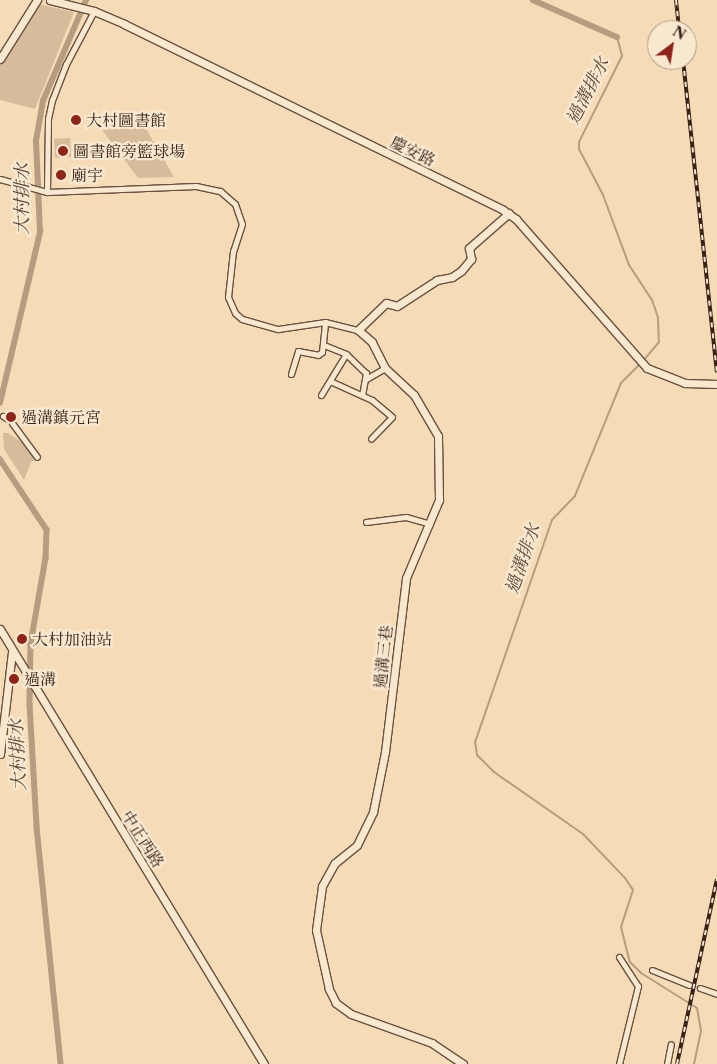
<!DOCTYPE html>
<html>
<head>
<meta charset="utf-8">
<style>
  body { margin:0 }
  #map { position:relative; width:717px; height:1064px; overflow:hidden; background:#f6dcb6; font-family:"Libre Caslon Text","Noto Serif TC",serif }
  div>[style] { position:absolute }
  .green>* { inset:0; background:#d6bc9b; transform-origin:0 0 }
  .stream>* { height:2px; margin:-1px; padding:0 1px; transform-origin:1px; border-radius:1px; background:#b69d80 }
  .canal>* { height:5.5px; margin:-2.75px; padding:0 2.75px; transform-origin:2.75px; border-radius:2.75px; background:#b69d80 }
  .street-tunnel>* { height:5px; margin-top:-2.5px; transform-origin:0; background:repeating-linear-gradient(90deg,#d1b796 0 5px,transparent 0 7.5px) }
  .roads { filter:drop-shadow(1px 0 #6a5040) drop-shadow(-1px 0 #6a5040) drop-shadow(0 1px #6a5040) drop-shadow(0 -1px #6a5040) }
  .street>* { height:5px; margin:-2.5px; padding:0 2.5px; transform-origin:2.5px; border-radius:2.5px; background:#f9e8d0 }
  .secondary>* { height:7px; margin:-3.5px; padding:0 3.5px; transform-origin:3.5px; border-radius:3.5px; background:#f9e8d0 }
  .rail>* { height:4px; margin-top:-2px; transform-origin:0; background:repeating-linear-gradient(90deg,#f9e8d0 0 5.5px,#3b2218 0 11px); box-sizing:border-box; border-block:1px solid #3b2218 }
  .dots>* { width:14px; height:14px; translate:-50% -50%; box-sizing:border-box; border:2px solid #f9e8d0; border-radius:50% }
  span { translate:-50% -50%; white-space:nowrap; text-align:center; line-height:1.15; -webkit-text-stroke:4.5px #f9e8d0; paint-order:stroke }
  .poi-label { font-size:16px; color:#3b2218 }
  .left { translate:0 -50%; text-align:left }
  .street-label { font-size:16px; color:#3b2218 }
  .water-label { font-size:18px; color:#604737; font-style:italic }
  .north { position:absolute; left:647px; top:20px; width:50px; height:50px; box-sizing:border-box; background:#f9e8d0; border:1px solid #ad9986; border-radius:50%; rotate:31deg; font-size:14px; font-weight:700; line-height:20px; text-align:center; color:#3b2218 }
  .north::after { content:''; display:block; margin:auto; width:18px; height:22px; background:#8f2418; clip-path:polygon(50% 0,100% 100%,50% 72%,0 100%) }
</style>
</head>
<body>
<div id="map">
  <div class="green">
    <i style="clip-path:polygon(38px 4px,74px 12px,35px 109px,0 100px,0 65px)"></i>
    <i style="clip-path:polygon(145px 127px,174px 177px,138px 178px,102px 130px)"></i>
    <i style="left:70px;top:138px;width:19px;height:16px;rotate:87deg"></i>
    <i style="clip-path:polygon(3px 433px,8px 433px,42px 456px,31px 462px,24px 480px,4px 449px)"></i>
  </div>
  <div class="stream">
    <i style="left:617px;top:37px;width:20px;rotate:75deg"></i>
    <i style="left:622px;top:56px;width:96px;rotate:116.6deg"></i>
    <i style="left:579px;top:142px;width:7px;rotate:90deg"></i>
    <i style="left:579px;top:149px;width:52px;rotate:62.4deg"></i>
    <i style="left:603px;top:195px;width:75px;rotate:69.6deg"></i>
    <i style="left:629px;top:265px;width:42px;rotate:56.7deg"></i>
    <i style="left:652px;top:300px;width:18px;rotate:71deg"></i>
    <i style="left:658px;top:317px;width:25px;rotate:88deg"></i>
    <i style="left:659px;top:342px;width:23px;rotate:130deg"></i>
    <i style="left:641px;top:363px;width:28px;rotate:135deg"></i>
    <i style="left:621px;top:383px;width:122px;rotate:112.2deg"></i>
    <i style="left:575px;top:496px;width:33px;rotate:134deg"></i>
    <i style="left:552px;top:520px;width:235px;rotate:109.1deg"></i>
    <i style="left:475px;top:742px;width:13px;rotate:81deg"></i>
    <i style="left:477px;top:755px;width:24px;rotate:45deg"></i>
    <i style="left:494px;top:772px;width:108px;rotate:34.9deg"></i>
    <i style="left:583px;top:834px;width:61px;rotate:46.3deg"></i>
    <i style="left:625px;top:878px;width:14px;rotate:56deg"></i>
    <i style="left:633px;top:890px;width:39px;rotate:108deg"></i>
    <i style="left:621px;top:927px;width:36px;rotate:76deg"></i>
    <i style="left:630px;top:962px;width:16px;rotate:45deg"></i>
    <i style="left:641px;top:973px;width:66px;rotate:32deg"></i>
    <i style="left:697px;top:1008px;width:23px;rotate:80deg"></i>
    <i style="left:701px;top:1031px;width:34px;rotate:102deg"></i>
  </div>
  <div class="canal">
    <i style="left:533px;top:0;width:92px;rotate:23.8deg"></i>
    <i style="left:0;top:403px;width:176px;rotate:-76.8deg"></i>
    <i style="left:40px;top:232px;width:91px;rotate:-92.5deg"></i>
    <i style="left:36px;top:141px;width:41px;rotate:-80.1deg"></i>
    <i style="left:43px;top:101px;width:110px;rotate:-66.9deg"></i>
    <i style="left:0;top:459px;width:85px;rotate:56.5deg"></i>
    <i style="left:47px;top:530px;width:28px;rotate:92deg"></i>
    <i style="left:46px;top:558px;width:87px;rotate:99.9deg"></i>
    <i style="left:31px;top:644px;width:60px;rotate:91deg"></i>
    <i style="left:30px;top:704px;width:123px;rotate:86.7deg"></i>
    <i style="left:37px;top:827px;width:238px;rotate:84.2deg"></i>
  </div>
  <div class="street-tunnel">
    <i style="left:689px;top:985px;width:11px;rotate:15deg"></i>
  </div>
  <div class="roads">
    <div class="street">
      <i style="left:94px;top:11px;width:60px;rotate:117.8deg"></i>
      <i style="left:66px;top:64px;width:39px;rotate:111deg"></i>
      <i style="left:52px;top:100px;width:19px;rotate:102deg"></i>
      <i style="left:48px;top:119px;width:73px;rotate:90.8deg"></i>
      <i style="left:47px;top:192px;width:149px;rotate:-2.3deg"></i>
      <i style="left:196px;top:186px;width:25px;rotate:12deg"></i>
      <i style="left:220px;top:191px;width:20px;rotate:41deg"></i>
      <i style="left:235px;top:204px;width:21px;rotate:71deg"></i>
      <i style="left:242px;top:224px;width:28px;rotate:108deg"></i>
      <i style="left:233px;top:251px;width:46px;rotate:96.2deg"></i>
      <i style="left:228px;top:297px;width:17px;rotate:66deg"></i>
      <i style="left:235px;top:313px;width:9px;rotate:41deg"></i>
      <i style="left:242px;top:319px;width:37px;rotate:16deg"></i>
      <i style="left:278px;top:329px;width:48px;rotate:-8.5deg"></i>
      <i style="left:325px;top:322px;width:34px;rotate:14deg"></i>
      <i style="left:0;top:179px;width:49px;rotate:15.5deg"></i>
      <i style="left:324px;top:345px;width:24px;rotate:22deg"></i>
      <i style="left:346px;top:354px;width:28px;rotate:44deg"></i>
      <i style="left:366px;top:373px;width:22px;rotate:100deg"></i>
      <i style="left:291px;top:374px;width:24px;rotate:-73deg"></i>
      <i style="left:298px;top:351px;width:20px;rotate:11deg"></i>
      <i style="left:318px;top:355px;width:5px;rotate:-37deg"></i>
      <i style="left:322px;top:352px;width:30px;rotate:-84deg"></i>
      <i style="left:366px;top:379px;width:22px;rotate:-30deg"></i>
      <i style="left:330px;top:381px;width:46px;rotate:24.3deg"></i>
      <i style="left:372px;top:400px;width:26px;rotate:40deg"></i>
      <i style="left:392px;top:417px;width:30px;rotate:134deg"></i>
      <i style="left:321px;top:395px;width:48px;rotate:-58.6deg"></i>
      <i style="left:3px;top:416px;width:4px;rotate:34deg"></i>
      <i style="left:12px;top:423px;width:42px;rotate:53.7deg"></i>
      <i style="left:366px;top:522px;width:40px;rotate:-7.1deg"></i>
      <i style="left:406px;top:517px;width:25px;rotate:16deg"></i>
      <i style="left:619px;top:957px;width:35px;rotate:57deg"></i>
      <i style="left:638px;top:986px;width:80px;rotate:103.7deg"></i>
      <i style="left:652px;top:970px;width:40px;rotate:22deg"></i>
      <i style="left:700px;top:988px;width:18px;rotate:19deg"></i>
      <i style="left:667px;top:1064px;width:20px;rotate:-79deg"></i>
    </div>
    <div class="secondary">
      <i style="left:50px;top:0;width:45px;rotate:14deg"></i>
      <i style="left:94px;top:11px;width:33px;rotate:23deg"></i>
      <i style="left:124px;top:24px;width:422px;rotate:26.1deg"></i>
      <i style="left:503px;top:210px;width:16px;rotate:35deg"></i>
      <i style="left:516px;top:219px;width:198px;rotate:48.7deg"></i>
      <i style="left:647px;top:368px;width:41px;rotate:21.5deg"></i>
      <i style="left:685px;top:383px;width:32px;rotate:2deg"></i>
      <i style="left:0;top:59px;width:70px;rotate:-57.9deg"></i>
      <i style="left:0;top:629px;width:509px;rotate:58.75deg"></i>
      <i style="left:0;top:754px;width:103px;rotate:-83.3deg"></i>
      <i style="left:463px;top:1064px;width:37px;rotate:-146deg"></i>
      <i style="left:432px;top:1043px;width:86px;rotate:-160.3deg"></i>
      <i style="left:351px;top:1014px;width:19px;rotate:-144deg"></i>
      <i style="left:336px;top:1003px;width:16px;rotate:-117deg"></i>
      <i style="left:329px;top:989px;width:60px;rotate:-102.4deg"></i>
      <i style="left:316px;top:930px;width:44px;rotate:-82.2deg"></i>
      <i style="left:322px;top:886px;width:26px;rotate:-61deg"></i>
      <i style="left:335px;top:863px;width:28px;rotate:-39deg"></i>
      <i style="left:357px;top:845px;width:37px;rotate:-64deg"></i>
      <i style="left:373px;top:812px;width:61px;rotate:-78.7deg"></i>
      <i style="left:385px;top:752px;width:175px;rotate:-83.1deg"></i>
      <i style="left:406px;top:578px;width:85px;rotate:-67.1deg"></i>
      <i style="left:439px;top:500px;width:64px;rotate:-90.9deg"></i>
      <i style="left:438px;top:436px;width:48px;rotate:-120.3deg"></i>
      <i style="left:414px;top:395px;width:40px;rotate:-137deg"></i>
      <i style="left:385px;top:368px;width:29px;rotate:-117deg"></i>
      <i style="left:372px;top:342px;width:18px;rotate:-139deg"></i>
      <i style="left:358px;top:330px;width:39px;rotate:-44deg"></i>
      <i style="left:386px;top:303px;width:11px;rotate:15deg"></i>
      <i style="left:397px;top:306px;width:48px;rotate:-33deg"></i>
      <i style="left:437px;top:280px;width:15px;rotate:-11deg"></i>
      <i style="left:452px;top:277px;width:11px;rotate:-34deg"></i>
      <i style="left:461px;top:271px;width:16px;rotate:-50deg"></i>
      <i style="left:471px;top:259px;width:11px;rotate:-100deg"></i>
      <i style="left:469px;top:248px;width:53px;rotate:-41.2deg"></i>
    </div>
  </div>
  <div class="rail">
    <i style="left:676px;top:0;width:30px;rotate:84deg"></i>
    <i style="left:683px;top:60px;width:314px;rotate:83.8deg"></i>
    <i style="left:677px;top:1064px;width:189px;rotate:-77.8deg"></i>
  </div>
  <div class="dots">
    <i style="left:76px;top:120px;background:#8f2418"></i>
    <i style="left:63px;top:151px;background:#8f2418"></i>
    <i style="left:61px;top:175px;background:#8f2418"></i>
    <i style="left:11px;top:417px;background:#8f2418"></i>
    <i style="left:22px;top:639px;background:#8f2418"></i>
    <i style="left:14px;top:679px;background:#8f2418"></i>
  </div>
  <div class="poi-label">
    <span class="left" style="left:86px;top:120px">大村圖書館</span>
    <span class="left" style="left:73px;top:151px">圖書館旁籃球場</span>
    <span class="left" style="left:71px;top:175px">廟宇</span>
    <span class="left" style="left:21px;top:417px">過溝鎮元宮</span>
    <span class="left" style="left:32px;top:639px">大村加油站</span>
    <span class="left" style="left:24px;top:679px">過溝</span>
  </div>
  <div class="street-label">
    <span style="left:413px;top:151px;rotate:26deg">慶安路</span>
    <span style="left:383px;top:657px;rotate:-84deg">過溝三巷</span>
    <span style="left:143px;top:839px;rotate:58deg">中正西路</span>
  </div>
  <div class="water-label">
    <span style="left:588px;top:91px;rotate:-63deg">過溝排水</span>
    <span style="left:22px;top:199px;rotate:-90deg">大村排水</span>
    <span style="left:523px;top:559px;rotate:-71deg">過溝排水</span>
    <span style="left:18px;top:755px;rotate:-93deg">大村排水</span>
  </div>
  <div class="north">N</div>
</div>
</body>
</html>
